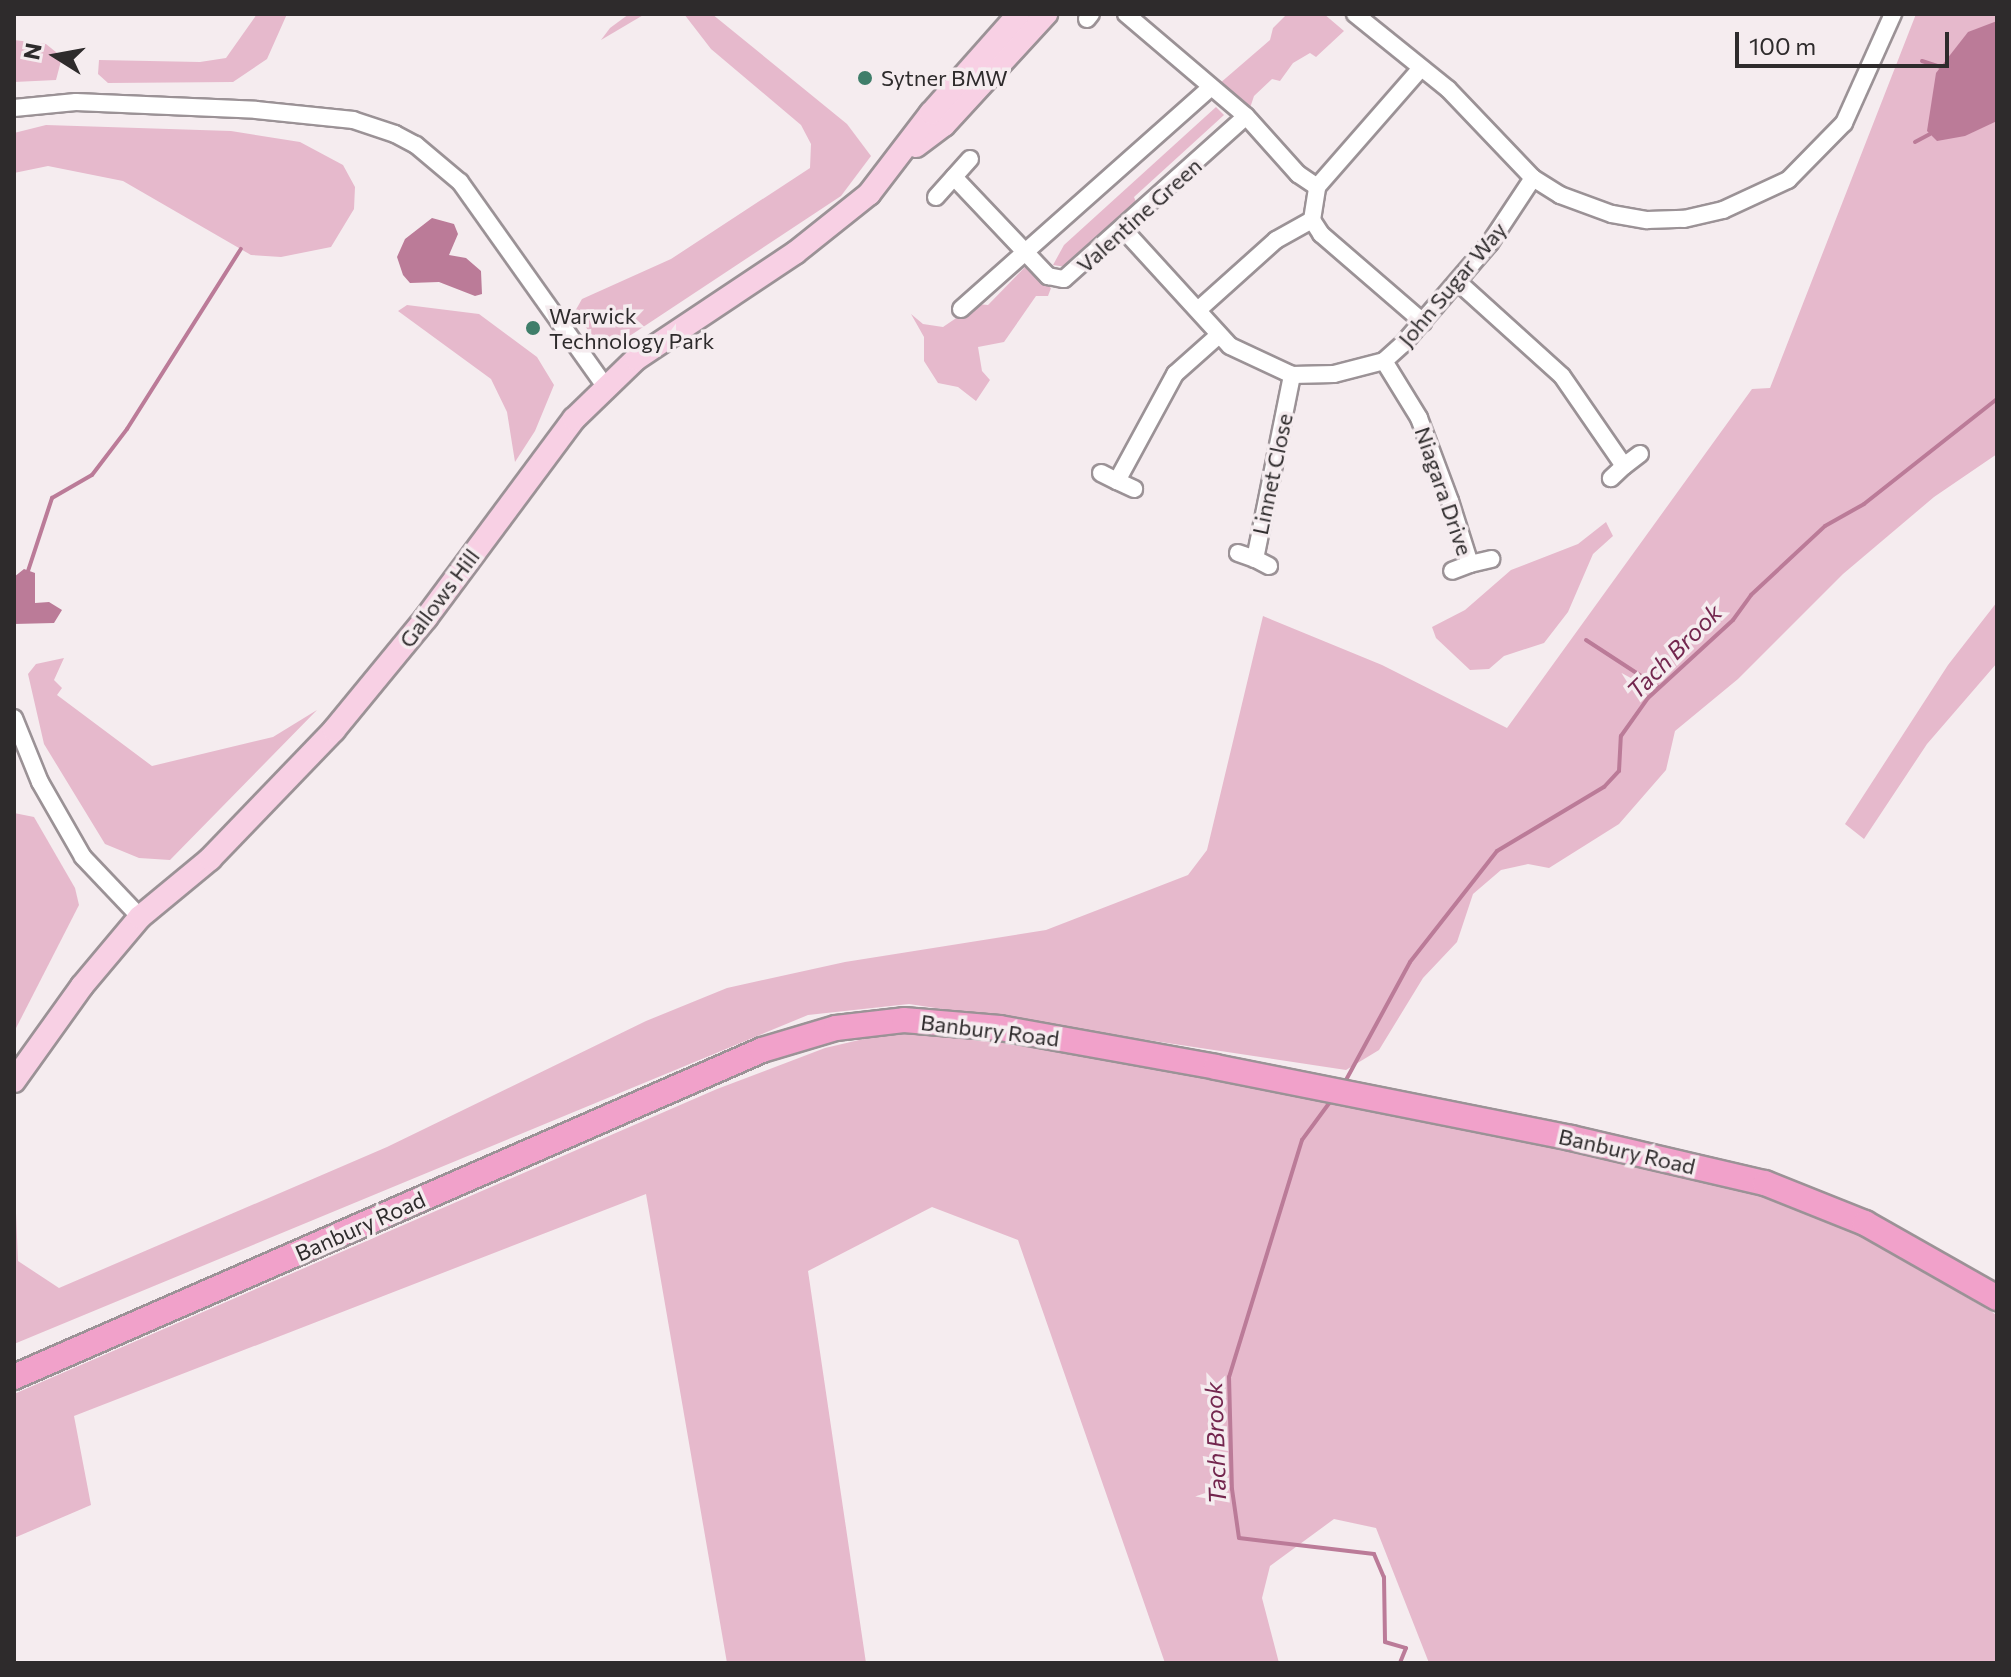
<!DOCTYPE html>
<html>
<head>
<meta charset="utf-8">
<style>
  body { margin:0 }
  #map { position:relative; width:2011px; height:1677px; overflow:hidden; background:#f5ecef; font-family:Commissioner,sans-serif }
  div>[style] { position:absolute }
  .green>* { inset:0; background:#e6b9cc }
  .water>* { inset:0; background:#bb7b98 }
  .stream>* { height:4px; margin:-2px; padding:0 2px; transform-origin:2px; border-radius:2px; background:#bb7b98 }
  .roads { filter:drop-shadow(2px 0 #9b9296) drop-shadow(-2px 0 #9b9296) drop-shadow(0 2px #9b9296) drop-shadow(0 -2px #9b9296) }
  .street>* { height:16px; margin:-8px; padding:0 8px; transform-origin:8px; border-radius:8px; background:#fff }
  .secondary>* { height:22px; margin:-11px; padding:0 11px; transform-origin:11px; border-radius:11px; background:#f8d0e4 }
  .primary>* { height:24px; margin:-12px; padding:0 12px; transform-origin:12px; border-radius:12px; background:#f1a1ca }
  .dots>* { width:22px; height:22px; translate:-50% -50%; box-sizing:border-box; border:4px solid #f5ecef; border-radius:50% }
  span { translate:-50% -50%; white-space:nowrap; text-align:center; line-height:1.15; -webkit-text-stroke:7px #f5ecef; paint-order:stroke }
  .poi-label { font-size:22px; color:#2e2b2c }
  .left { translate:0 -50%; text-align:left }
  .street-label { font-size:22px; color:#2e2b2c }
  .water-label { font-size:24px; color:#73264e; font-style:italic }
  .frame { position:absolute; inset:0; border:16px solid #2e2b2c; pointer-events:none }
  .north { position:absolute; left:16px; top:16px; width:80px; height:80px; -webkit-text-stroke:6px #f5ecef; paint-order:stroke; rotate:281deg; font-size:22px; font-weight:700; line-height:32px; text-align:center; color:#2e2b2c }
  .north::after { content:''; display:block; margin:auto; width:28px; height:36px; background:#2e2b2c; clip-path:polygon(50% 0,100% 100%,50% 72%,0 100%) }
  .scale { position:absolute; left:1735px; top:32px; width:214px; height:36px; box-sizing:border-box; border:4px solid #2e2b2c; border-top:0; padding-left:10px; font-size:24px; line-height:28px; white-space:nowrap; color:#2e2b2c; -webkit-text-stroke:6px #f5ecef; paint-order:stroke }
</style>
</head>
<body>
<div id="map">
  <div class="green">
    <i style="clip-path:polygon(257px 14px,287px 14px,267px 59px,233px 82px,108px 83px,98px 74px,99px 60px,200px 62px,226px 58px)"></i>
    <i style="clip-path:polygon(629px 14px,645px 14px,601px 40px,610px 28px)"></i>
    <i style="clip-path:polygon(684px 14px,712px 14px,847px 124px,871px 156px,841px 196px,625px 339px,593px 336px,574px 313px,582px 299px,671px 259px,810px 168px,811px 144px,801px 125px,711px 49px)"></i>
    <i style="clip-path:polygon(1287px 14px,1324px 14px,1344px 31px,1316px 57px,1310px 53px,1293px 63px,1280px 81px,1272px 79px,1254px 96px,1250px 108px,1219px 84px,1270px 40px,1273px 28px)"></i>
    <i style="clip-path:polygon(1916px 14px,1997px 14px,1997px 454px,1934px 497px,1843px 574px,1738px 679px,1675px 731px,1666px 770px,1619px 824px,1549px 868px,1528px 864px,1501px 870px,1473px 894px,1457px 942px,1423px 978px,1379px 1050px,1346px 1070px,909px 1004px,808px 1015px,14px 1344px,14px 1165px,18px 1261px,59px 1288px,387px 1147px,646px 1021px,727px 988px,845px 962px,1046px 930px,1188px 875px,1207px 850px,1263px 616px,1382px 665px,1507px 728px,1752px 389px,1770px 388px)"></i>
    <i style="clip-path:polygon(14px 40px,46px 44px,62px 57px,56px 80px,14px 82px)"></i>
    <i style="clip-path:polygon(1216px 107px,1224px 115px,1134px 197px,1138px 207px,1066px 267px,1053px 265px,1064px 245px)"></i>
    <i style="clip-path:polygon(46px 125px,231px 131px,300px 142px,343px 165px,355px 187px,354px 209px,331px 247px,281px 257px,251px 255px,123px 181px,48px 166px,14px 173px,14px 133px)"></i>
    <i style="clip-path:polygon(1025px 267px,1051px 288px,1048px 296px,1036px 296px,1004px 342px,978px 347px,982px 371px,990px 380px,976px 401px,958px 387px,938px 383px,924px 361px,924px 337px,911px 314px,923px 324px,943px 327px,977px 304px,988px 305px)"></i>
    <i style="clip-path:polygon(407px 305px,479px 314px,537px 357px,554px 385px,535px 431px,515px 462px,507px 412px,491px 379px,398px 311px)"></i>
    <i style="clip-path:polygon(1606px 522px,1613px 536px,1593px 554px,1568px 612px,1544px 643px,1504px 656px,1489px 669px,1470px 670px,1436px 638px,1432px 627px,1465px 610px,1511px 570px,1578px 544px)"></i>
    <i style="clip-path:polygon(1997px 602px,1997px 663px,1927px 744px,1864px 839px,1845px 824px,1948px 665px)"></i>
    <i style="clip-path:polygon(64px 658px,54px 680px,62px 688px,57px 695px,152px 766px,273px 737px,317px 710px,170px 860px,139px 858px,105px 844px,44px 744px,28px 674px,36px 664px)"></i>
    <i style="clip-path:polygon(14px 813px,34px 817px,75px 888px,79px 905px,14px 1032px)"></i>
    <i style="clip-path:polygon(939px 1031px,1312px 1097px,1766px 1193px,1852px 1229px,1995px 1314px,1997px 1663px,1429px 1663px,1376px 1528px,1334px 1519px,1270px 1566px,1262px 1598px,1279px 1663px,1165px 1663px,1018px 1240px,932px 1207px,808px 1271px,866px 1663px,727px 1663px,646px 1194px,74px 1416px,91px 1505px,14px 1538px,14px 1394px,717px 1089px,825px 1048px,885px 1034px)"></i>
  </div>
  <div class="water">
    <i style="clip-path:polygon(1997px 21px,1997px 121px,1965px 136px,1937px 141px,1927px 131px,1936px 73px,1968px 32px)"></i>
    <i style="clip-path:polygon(432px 218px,454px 224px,458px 234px,449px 255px,466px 258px,481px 271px,482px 294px,475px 296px,439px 282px,410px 283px,403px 275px,397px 257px,405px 239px)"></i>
    <i style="clip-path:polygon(24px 569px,35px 573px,35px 603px,49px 602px,62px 610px,54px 623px,14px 624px,14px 577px)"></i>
  </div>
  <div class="stream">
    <i style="left:1922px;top:61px;width:20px;rotate:18deg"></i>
    <i style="left:1915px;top:142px;width:17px;rotate:-28deg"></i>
    <i style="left:28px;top:571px;width:77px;rotate:-71.8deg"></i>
    <i style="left:52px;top:498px;width:46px;rotate:-29.9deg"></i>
    <i style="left:92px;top:475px;width:58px;rotate:-52.7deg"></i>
    <i style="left:127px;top:429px;width:213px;rotate:-57.7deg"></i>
    <i style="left:1586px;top:640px;width:86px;rotate:33.1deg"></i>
    <i style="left:1346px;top:1080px;width:134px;rotate:-61.5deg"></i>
    <i style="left:1410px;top:962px;width:141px;rotate:-51.9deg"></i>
    <i style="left:1497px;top:851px;width:125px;rotate:-30.9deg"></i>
    <i style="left:1604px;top:787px;width:22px;rotate:-47deg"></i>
    <i style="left:1619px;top:771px;width:35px;rotate:-87deg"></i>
    <i style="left:1621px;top:736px;width:47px;rotate:-54.6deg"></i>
    <i style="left:1648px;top:698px;width:115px;rotate:-42.5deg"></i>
    <i style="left:1733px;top:620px;width:31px;rotate:-54deg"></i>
    <i style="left:1751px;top:595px;width:101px;rotate:-43deg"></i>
    <i style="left:1825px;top:526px;width:45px;rotate:-29.4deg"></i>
    <i style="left:1864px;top:504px;width:169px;rotate:-38.3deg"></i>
    <i style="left:1330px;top:1102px;width:47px;rotate:126.4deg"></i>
    <i style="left:1302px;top:1140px;width:248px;rotate:107.1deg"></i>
    <i style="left:1229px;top:1377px;width:112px;rotate:88.5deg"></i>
    <i style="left:1232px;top:1489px;width:49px;rotate:81.9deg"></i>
    <i style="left:1239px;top:1538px;width:136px;rotate:6.8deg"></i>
    <i style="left:1374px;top:1554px;width:25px;rotate:67deg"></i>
    <i style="left:1384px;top:1577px;width:65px;rotate:89.1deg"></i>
    <i style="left:1385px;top:1642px;width:22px;rotate:16deg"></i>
    <i style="left:1406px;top:1648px;width:16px;rotate:112deg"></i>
  </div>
  <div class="roads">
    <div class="street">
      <i style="left:1126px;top:14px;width:157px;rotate:40.4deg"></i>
      <i style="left:1246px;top:116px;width:78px;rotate:48.1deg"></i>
      <i style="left:1298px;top:174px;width:23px;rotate:34deg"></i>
      <i style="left:1355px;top:14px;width:119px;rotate:38.9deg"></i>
      <i style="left:1448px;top:89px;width:123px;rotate:46.3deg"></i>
      <i style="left:1533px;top:178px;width:32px;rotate:32deg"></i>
      <i style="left:1560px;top:195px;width:55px;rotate:20.1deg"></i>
      <i style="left:1612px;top:214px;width:36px;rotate:10deg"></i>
      <i style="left:1647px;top:220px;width:37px;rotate:-2deg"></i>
      <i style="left:1684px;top:219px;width:40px;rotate:-13deg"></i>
      <i style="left:1723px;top:210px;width:72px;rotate:-24.8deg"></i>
      <i style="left:1788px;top:180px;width:80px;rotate:-45.5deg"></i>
      <i style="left:1844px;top:123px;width:120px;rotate:-65.8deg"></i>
      <i style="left:1087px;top:19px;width:6px;rotate:-51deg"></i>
      <i style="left:14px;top:108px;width:62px;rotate:-5.5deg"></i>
      <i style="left:76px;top:102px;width:180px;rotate:2.5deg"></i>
      <i style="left:256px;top:110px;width:98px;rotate:5.9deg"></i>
      <i style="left:353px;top:120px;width:44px;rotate:18.4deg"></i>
      <i style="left:395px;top:134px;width:24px;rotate:28deg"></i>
      <i style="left:416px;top:145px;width:57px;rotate:40.1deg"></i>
      <i style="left:460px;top:182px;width:250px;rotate:54.6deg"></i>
      <i style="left:954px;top:177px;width:137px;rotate:46.5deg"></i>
      <i style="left:1048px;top:276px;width:16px;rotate:11deg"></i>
      <i style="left:1064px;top:279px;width:244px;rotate:-41.8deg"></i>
      <i style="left:936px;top:197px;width:51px;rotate:-48.2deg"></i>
      <i style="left:1312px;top:220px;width:17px;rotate:57deg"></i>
      <i style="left:1321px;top:234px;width:135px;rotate:40.8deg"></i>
      <i style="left:1124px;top:230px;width:157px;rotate:47.6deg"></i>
      <i style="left:1230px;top:346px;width:68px;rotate:25.1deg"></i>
      <i style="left:1292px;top:375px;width:42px;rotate:-1.4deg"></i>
      <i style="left:1334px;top:374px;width:52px;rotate:-14.6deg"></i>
      <i style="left:1384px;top:361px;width:25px;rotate:-42deg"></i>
      <i style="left:1403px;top:344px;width:133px;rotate:-49.3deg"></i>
      <i style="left:1490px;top:243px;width:78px;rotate:-56.5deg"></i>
      <i style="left:1458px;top:282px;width:140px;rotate:42.1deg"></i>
      <i style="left:1562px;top:376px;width:109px;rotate:55.4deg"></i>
      <i style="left:1624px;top:466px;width:18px;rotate:137deg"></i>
      <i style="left:961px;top:309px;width:333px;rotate:-41.6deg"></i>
      <i style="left:1198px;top:310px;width:105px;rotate:-41.9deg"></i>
      <i style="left:1276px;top:240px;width:41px;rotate:-29.1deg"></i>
      <i style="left:1312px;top:220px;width:33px;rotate:-81deg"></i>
      <i style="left:1317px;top:187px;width:158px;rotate:-48.8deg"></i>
      <i style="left:1384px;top:361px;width:67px;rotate:58.4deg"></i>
      <i style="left:1419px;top:418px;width:89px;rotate:69.5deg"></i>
      <i style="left:1450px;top:501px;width:66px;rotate:72.4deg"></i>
      <i style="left:1470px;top:564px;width:19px;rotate:159deg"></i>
      <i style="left:1624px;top:466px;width:20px;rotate:-37deg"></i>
      <i style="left:1101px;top:473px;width:18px;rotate:27deg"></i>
      <i style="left:1117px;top:481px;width:122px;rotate:-61.5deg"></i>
      <i style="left:1175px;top:374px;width:59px;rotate:-41.6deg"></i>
      <i style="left:1117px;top:481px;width:19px;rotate:25deg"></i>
      <i style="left:1238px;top:553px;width:18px;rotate:19deg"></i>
      <i style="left:1470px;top:564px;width:22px;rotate:-13deg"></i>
      <i style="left:1269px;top:566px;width:16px;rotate:-153deg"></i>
      <i style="left:1255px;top:559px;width:188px;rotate:-78.6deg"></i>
      <i style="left:14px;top:718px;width:69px;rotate:67.9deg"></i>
      <i style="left:40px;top:782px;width:86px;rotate:60.2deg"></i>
      <i style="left:83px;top:857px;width:83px;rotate:46.5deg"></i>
    </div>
    <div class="secondary">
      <i style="left:916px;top:146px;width:35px;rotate:-37deg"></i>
      <i style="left:944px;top:125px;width:151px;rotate:-47.4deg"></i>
      <i style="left:14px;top:1081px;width:117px;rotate:-54.4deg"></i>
      <i style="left:82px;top:986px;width:90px;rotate:-50deg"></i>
      <i style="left:140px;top:917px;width:91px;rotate:-39.6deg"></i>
      <i style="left:210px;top:859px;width:179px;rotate:-46.1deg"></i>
      <i style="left:334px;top:730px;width:145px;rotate:-50.6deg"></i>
      <i style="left:426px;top:618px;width:248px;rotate:-53.4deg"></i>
      <i style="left:574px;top:419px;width:86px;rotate:-44.1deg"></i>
      <i style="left:636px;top:359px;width:191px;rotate:-33.7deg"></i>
      <i style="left:795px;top:253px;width:95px;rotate:-38.6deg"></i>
      <i style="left:869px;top:194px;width:102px;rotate:-52.6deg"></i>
      <i style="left:931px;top:113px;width:132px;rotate:-48.4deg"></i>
    </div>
    <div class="primary">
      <i style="left:14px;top:1377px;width:816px;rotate:-23.61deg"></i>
      <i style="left:762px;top:1050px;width:77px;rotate:-16.6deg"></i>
      <i style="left:836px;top:1028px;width:68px;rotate:-6.7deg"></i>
      <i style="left:904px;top:1020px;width:96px;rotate:4.8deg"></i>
      <i style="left:1000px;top:1028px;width:219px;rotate:10.2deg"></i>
      <i style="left:1216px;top:1067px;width:362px;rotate:11.3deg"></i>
      <i style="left:1571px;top:1138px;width:199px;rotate:13.1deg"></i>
      <i style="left:1765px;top:1183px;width:108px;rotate:21.8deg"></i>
      <i style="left:1865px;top:1223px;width:152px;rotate:29.6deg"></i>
    </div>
  </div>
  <div class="dots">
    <i style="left:865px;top:78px;background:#3f7e6a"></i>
    <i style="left:533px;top:328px;background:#3f7e6a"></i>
  </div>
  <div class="poi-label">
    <span class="left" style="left:881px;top:78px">Sytner BMW</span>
    <span class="left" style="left:549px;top:328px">Warwick<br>Technology Park</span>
  </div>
  <div class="street-label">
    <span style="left:1139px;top:215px;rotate:-42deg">Valentine Green</span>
    <span style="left:1452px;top:284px;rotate:-50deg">John Sugar Way</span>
    <span style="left:1272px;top:474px;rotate:-78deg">Linnet Close</span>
    <span style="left:1444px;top:491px;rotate:71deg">Niagara Drive</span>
    <span style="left:439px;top:598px;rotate:-53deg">Gallows Hill</span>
    <span style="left:990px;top:1030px;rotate:7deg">Banbury Road</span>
    <span style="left:1627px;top:1151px;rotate:13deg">Banbury Road</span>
    <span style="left:360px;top:1226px;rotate:-24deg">Banbury Road</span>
  </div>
  <div class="water-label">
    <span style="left:1674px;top:651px;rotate:-45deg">Tach Brook</span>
    <span style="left:1215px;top:1443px;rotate:-92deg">Tach Brook</span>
  </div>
  <div class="frame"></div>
  <div class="north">N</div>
  <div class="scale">100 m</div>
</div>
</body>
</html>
